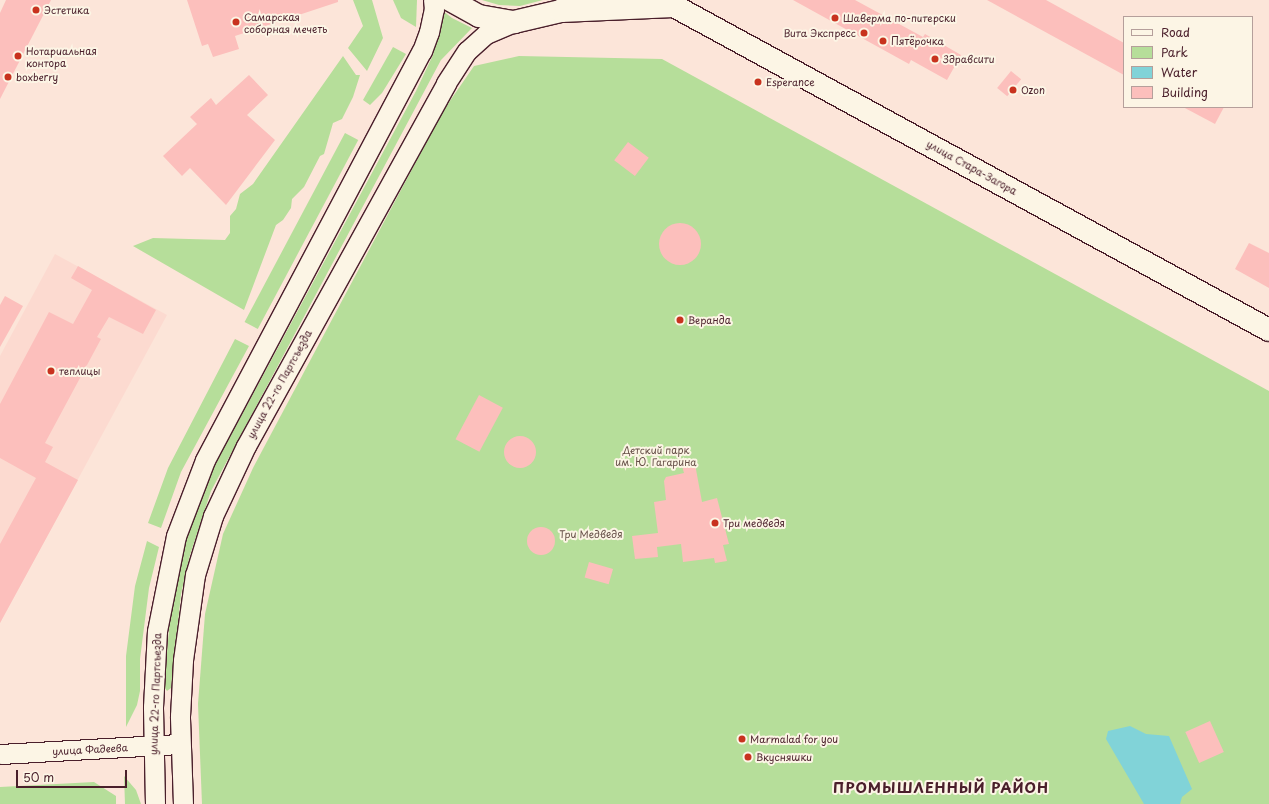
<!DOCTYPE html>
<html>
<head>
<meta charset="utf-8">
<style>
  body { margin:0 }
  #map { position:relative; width:1269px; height:804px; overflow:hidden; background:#fce5d9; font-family:"Playpen Sans",sans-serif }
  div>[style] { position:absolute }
  .built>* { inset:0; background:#fcdad0 }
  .green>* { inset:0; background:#b6de9a; transform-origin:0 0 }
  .water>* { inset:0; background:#81d3d8 }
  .building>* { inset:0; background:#fcbfbc; transform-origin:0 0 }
  .round { border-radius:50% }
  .roads { filter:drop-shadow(1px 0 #4a1f2b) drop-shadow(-1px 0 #4a1f2b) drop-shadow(0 1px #4a1f2b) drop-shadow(0 -1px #4a1f2b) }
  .minor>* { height:19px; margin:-9.5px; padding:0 9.5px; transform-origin:9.5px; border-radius:9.5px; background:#fcf5e5 }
  .major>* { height:22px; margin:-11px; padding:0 11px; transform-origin:11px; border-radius:11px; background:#fcf5e5 }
  .dots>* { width:11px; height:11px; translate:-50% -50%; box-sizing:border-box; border:2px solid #fcf5e5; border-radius:50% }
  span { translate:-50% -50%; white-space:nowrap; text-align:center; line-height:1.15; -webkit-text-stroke:4px #fcf5e5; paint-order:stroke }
  .poi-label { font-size:10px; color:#4a1f2b }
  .left { translate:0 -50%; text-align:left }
  .right { translate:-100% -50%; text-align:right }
  .street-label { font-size:10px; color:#4a1f2b }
  .park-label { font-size:10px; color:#654f47 }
  .district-label { font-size:14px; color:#4a1f2b; font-weight:700; letter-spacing:1px }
  .legend { position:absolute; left:1123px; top:16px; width:130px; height:92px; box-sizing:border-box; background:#fcf5e5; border:1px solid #b59f9b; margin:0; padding:5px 7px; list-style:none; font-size:12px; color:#4a1f2b }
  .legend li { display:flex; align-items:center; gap:8px; height:20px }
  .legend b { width:20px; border:1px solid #b59f9b }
  .scale { position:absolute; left:16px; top:770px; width:111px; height:18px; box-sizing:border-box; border:2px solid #4a1f2b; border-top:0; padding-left:5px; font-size:12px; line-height:14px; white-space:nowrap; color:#4a1f2b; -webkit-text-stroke:3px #fcf5e5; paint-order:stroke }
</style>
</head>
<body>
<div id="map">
  <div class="built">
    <i style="clip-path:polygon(55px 254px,167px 315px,0 623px,0 356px)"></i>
  </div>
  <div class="green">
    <i style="clip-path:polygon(353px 0,372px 0,383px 38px,367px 71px,348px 48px,363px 26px)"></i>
    <i style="clip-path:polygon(393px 0,417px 0,416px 27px,401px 18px)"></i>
    <i style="clip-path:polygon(482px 0,543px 0,520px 6px,499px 5px)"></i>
    <i style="clip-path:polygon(443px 11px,452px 18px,472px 28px,441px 60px,211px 491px,190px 555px,181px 594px,171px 688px,167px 691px,164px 687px,172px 595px,181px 554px,203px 487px,416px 91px,433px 55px)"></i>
    <i style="clip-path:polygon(393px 47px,406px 54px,382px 93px,370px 105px,363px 100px)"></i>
    <i style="clip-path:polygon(343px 56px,356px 75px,360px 75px,353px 97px,342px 119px,333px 123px,324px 154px,320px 156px,304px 187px,292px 199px,291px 208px,283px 220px,276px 225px,244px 310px,133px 246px,153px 238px,225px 240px,230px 233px,230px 216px,236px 209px,240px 194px,253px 184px)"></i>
    <i style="clip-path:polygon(519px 56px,662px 59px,1269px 391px,1269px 804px,202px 804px,198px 704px,205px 614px,223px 534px,253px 468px,443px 111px,474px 66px)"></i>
    <i style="left:345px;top:133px;width:15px;height:214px;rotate:28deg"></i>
    <i style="clip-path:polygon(235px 339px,249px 346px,181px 472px,161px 528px,148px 523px,168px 468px)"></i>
    <i style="clip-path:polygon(147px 541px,159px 547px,149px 588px,140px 659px,140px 691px,137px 705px,126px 727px,126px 656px,135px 586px)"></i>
    <i style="clip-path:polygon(124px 776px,136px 790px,141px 804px,125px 804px)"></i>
    <i style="clip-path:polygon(94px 782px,116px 796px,116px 804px,0 804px,0 787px)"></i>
  </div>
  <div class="water">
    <i style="clip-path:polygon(1130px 726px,1146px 734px,1169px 736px,1192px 789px,1182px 797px,1180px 804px,1144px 804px,1106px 739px,1108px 731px)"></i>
  </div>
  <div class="building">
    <i style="clip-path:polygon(6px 0,51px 0,0 99px,0 13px)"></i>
    <i style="clip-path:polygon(187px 0,338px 0,338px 2px,235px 36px,239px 49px,213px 57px,208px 44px,202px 46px)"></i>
    <i style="clip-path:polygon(793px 0,855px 0,923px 37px,925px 34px,961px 55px,947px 80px,911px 60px,909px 64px)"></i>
    <i style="clip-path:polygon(987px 0,1046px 0,1124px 43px,1124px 75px)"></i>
    <i style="left:1011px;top:71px;width:13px;height:22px;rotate:39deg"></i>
    <i style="clip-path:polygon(249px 75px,268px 95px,247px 115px,275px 140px,226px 205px,190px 168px,182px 176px,163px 156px,197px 124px,190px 117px,211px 98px,216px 105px)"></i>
    <i style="clip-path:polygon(1183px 107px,1224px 107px,1215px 124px)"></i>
    <i style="left:628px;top:142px;width:26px;height:23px;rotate:37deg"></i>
    <i class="round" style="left:659px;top:223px;width:42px;height:42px"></i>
    <i style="clip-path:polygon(1249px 243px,1269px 253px,1269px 288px,1235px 269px)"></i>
    <i style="clip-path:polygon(78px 266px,156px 310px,143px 334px,109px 317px,97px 337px,101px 339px,45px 443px,53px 447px,45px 462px,78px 480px,0 623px,0 544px,36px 478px,0 458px,0 404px,49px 312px,73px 324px,92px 290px,71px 278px)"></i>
    <i style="clip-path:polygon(5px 296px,23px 306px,0 347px,0 305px)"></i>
    <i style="left:479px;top:395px;width:27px;height:50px;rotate:28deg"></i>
    <i class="round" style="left:504px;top:436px;width:32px;height:32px"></i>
    <i style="clip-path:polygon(695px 464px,702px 502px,717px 498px,729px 544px,723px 545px,727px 561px,715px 563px,714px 558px,683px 562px,681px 544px,657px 547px,658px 557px,635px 559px,632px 536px,658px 533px,654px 502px,666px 500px,664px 481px,666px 477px,684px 473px,682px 466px)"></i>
    <i class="round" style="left:527px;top:527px;width:28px;height:28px"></i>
    <i style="left:589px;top:562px;width:25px;height:16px;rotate:16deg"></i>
    <i style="left:1210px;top:721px;width:34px;height:27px;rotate:66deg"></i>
  </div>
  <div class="roads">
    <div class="minor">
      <i style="left:0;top:754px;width:180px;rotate:-3.2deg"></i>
      <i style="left:155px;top:804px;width:97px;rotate:-91.2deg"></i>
      <i style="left:153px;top:707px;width:76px;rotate:-87deg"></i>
      <i style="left:157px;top:631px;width:97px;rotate:-78.7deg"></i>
      <i style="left:176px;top:536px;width:81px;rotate:-69.1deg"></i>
      <i style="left:205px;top:460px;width:463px;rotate:-62.1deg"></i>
      <i style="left:422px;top:51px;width:20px;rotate:-70deg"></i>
      <i style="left:429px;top:32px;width:24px;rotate:-78deg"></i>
      <i style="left:434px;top:9px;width:9px;rotate:-96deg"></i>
      <i style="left:183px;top:804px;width:88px;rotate:-92deg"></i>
      <i style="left:180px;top:716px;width:56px;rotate:-86.9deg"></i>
      <i style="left:183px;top:660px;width:86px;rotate:-82deg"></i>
      <i style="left:195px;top:575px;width:62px;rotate:-73deg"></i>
      <i style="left:213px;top:516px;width:77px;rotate:-64.8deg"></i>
      <i style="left:246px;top:446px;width:414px;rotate:-61.1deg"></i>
      <i style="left:446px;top:83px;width:38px;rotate:-57deg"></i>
      <i style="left:467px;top:51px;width:25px;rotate:-42deg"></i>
      <i style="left:486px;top:34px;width:30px;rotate:-23deg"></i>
    </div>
    <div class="major">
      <i style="left:450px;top:0;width:33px;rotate:29deg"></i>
      <i style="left:479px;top:16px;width:36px;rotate:10deg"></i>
      <i style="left:514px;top:22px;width:48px;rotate:-13.2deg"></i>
      <i style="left:561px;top:11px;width:19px;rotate:-36deg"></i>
      <i style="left:669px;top:0;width:8px;rotate:50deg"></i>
      <i style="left:674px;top:6px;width:677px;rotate:28.57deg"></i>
      <i style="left:561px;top:11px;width:113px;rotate:-2.5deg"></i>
    </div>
  </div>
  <div class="dots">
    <i style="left:36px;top:10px;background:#c8321e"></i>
    <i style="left:835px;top:18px;background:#c8321e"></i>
    <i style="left:236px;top:22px;background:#c8321e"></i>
    <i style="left:864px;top:33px;background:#c8321e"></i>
    <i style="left:883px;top:41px;background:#c8321e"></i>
    <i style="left:18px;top:56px;background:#c8321e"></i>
    <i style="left:935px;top:59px;background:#c8321e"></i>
    <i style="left:8px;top:77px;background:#c8321e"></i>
    <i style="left:758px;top:82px;background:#c8321e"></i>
    <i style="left:1013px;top:90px;background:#c8321e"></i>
    <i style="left:680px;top:320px;background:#c8321e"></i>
    <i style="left:51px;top:371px;background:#c8321e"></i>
    <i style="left:715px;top:523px;background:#c8321e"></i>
    <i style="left:742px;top:739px;background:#c8321e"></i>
    <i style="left:748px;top:757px;background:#c8321e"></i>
  </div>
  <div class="poi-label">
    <span class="left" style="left:44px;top:10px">Эстетика</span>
    <span class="left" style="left:244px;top:22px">Самарская<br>соборная мечеть</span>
    <span class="left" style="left:843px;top:18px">Шаверма по-питерски</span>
    <span class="right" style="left:856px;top:33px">Вита Экспресс</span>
    <span class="left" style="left:891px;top:41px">Пятёрочка</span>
    <span class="left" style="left:26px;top:56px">Нотариальная<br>контора</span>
    <span class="left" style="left:943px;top:59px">Здравсити</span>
    <span class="left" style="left:16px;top:77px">boxberry</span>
    <span class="left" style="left:766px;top:82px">Esperance</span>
    <span class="left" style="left:1021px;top:90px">Ozon</span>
    <span class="left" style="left:688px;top:320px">Веранда</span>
    <span class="left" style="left:59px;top:371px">теплицы</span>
    <span class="left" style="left:723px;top:523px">Три медведя</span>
    <span class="left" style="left:750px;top:739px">Marmalad for you</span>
    <span class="left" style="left:756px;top:757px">Вкусняшки</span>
  </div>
  <div class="street-label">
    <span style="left:972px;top:167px;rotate:29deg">улица Стара-Загора</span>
    <span style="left:279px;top:384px;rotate:-61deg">улица 22-го Партсъезда</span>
    <span style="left:155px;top:694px;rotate:-88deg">улица 22-го Партсъезда</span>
    <span style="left:90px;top:749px;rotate:-3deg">улица Фадеева</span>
  </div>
  <div class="park-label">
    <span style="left:656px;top:455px">Детский парк<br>им. Ю. Гагарина</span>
    <span style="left:591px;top:534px">Три Медведя</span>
  </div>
  <div class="district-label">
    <span style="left:941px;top:788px">ПРОМЫШЛЕННЫЙ РАЙОН</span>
  </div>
  <ul class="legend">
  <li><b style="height:5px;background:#fcf5e5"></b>Road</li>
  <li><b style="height:11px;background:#b6de9a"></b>Park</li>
  <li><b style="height:11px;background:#81d3d8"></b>Water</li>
  <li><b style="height:11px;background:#fcbfbc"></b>Building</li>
  </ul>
  <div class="scale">50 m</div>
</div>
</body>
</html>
